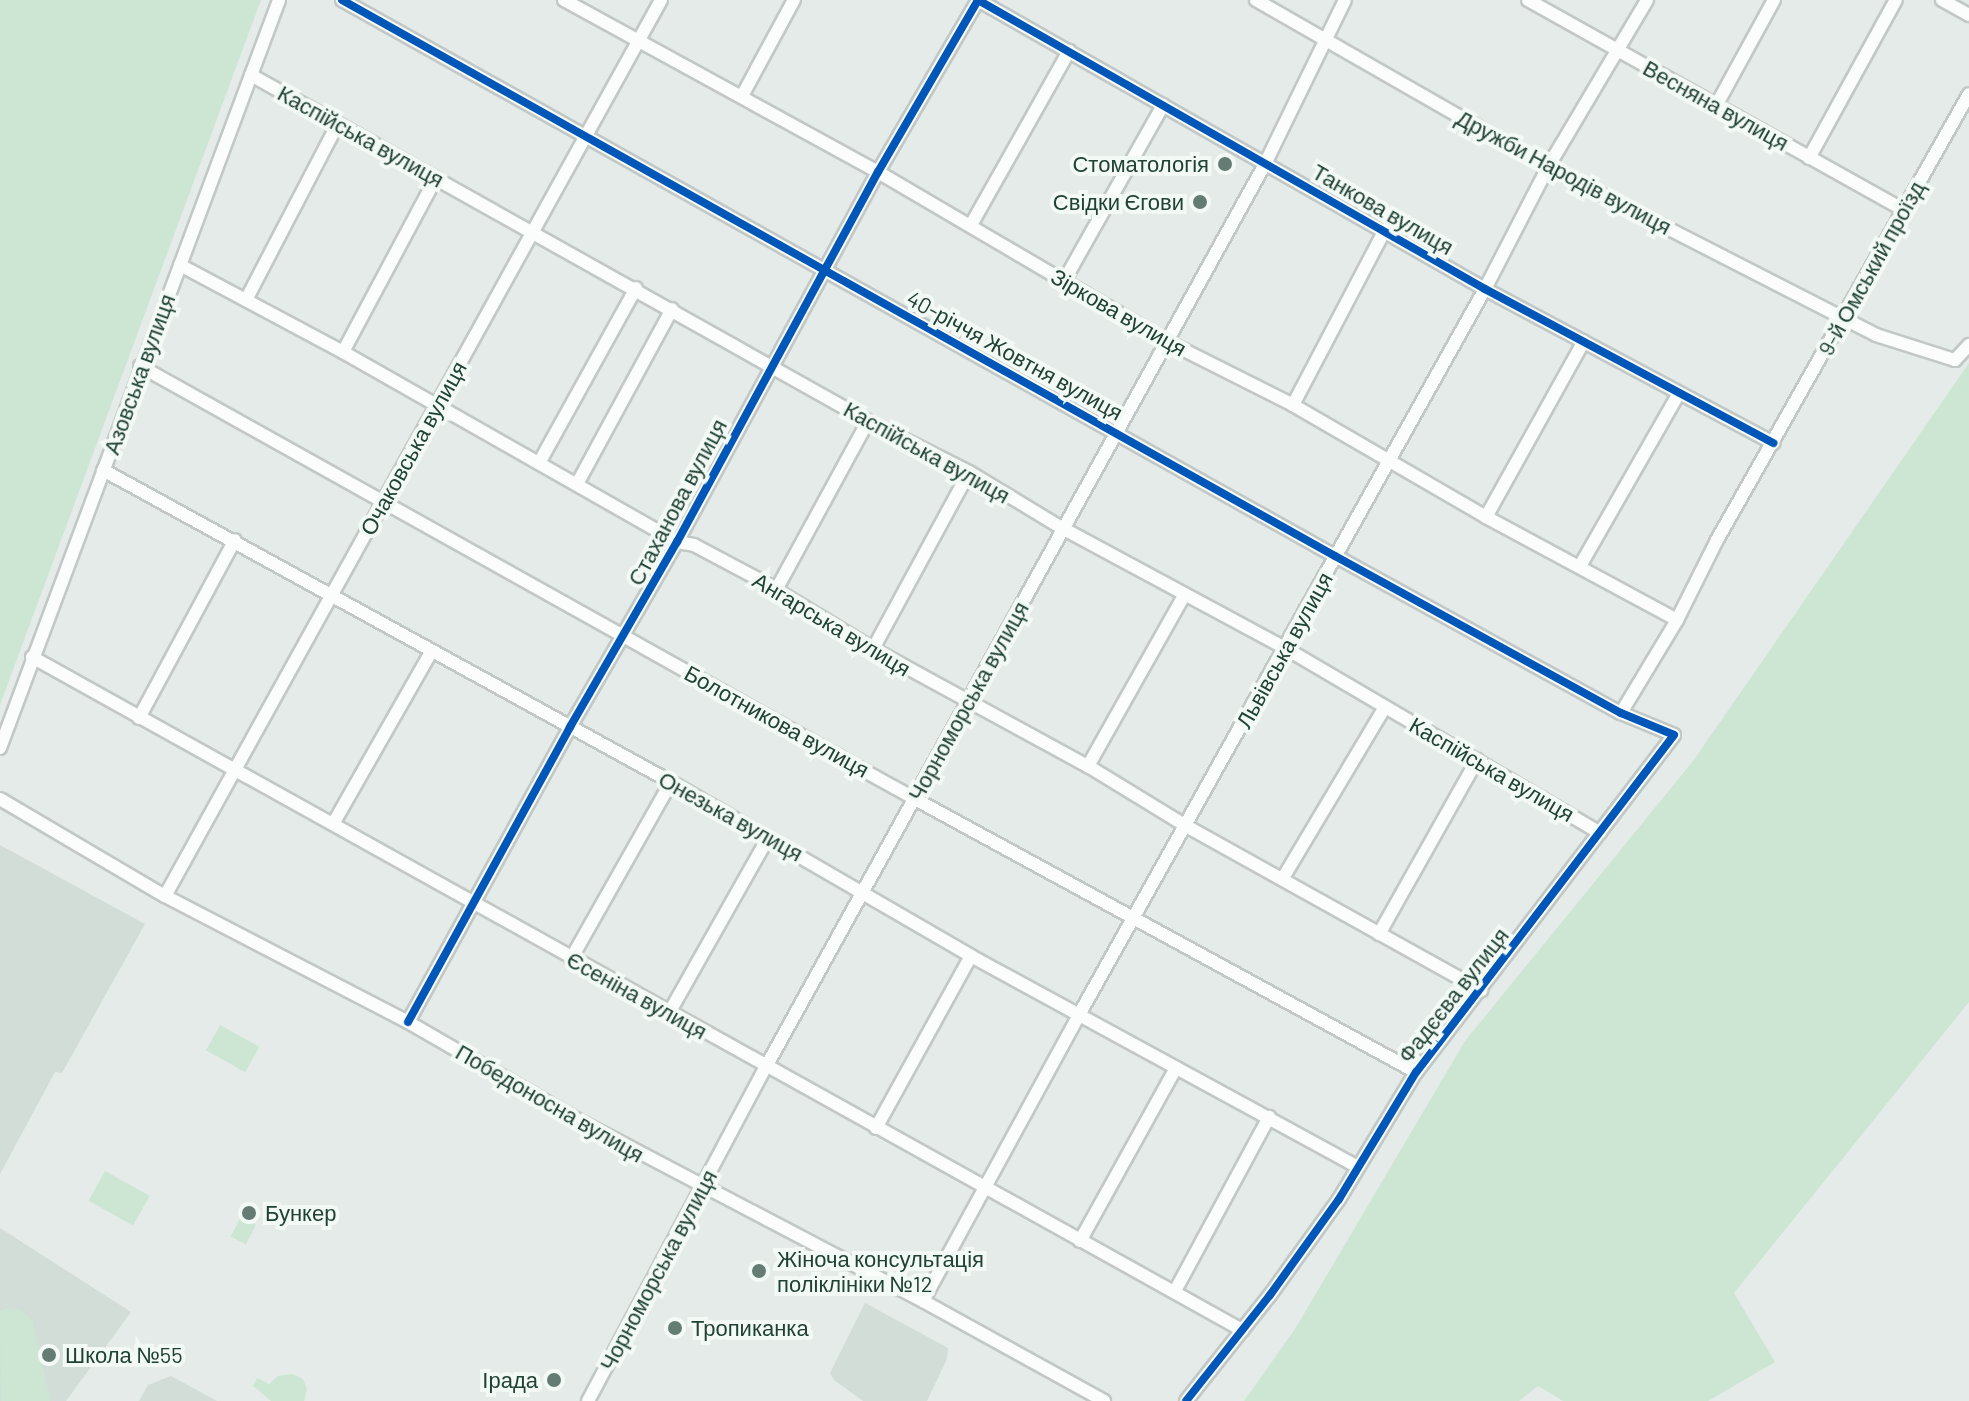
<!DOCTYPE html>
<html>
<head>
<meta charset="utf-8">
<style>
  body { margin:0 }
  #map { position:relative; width:1969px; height:1401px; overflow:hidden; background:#e5ebe8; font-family:Barlow,sans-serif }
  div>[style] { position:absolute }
  .built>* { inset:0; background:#d2ddd8 }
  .green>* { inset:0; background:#cde6d3; transform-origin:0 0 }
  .roads { filter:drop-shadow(2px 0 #c2c8c5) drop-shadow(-2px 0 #c2c8c5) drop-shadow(0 2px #c2c8c5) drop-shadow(0 -2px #c2c8c5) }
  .minor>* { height:12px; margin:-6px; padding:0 6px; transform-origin:6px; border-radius:6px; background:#fbfcfc }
  .cycleway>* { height:8px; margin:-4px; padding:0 4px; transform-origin:4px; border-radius:4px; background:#0057b8 }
  .dots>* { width:22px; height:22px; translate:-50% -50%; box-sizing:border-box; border:4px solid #f3faf6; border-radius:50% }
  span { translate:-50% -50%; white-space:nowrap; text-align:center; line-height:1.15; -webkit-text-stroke:8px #f3faf6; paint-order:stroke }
  .street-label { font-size:22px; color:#204136 }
  .poi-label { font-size:22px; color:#204136 }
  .right { translate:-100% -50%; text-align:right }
  .left { translate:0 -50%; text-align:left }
</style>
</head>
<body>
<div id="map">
  <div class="built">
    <i style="clip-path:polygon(0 845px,145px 924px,62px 1073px,55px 1072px,0 1174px)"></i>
    <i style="clip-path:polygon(0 1228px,131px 1312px,66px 1401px,0 1401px)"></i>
    <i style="clip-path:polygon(865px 1303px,948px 1348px,947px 1359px,927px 1401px,863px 1401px,834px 1380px,830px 1373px)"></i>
    <i style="clip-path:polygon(171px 1376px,217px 1401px,139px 1401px,148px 1385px)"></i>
  </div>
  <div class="green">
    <i style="clip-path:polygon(0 0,261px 0,0 705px)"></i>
    <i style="clip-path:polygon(1969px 363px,1969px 1002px,1734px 1293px,1775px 1362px,1708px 1401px,1563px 1401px,1538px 1386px,1519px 1401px,1244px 1401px,1295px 1329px,1465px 1041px,1693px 761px)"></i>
    <i style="left:220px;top:1025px;width:45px;height:29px;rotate:29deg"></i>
    <i style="left:105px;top:1171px;width:51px;height:34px;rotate:29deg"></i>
    <i style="left:241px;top:1217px;width:17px;height:22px;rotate:28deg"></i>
    <i style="clip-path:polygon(6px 1308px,21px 1311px,33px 1321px,50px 1401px,1px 1401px,0 1311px)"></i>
    <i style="clip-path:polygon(293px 1374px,303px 1379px,307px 1389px,304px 1401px,271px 1401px,253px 1386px,257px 1378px,269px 1384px,278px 1376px)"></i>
  </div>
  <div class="roads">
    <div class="minor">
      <i style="left:342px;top:0;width:1138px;rotate:29.25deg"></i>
      <i style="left:1335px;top:556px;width:326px;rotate:28.8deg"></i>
      <i style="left:1621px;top:713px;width:57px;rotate:22.5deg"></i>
      <i style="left:1674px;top:735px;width:424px;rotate:127.4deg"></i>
      <i style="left:1416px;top:1072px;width:149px;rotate:121.2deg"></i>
      <i style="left:1339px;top:1199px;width:118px;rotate:125.7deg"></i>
      <i style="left:1270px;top:1295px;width:135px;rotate:128.4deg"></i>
      <i style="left:564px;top:0;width:358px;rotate:28.7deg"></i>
      <i style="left:878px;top:172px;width:336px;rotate:30.4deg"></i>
      <i style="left:1168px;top:342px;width:140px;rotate:26.7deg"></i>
      <i style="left:1293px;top:405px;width:223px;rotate:30.1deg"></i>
      <i style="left:1486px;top:517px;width:217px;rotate:28.3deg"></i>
      <i style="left:1256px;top:0;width:336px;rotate:29.8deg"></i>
      <i style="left:1548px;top:167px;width:369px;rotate:27.1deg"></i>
      <i style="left:1876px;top:335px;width:83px;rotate:17.6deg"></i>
      <i style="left:1955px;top:360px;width:21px;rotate:-47deg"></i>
      <i style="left:1528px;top:0;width:430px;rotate:29.2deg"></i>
      <i style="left:1942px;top:0;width:31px;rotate:29deg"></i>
      <i style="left:251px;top:75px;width:707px;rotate:29.28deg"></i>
      <i style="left:868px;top:421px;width:113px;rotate:26.8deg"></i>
      <i style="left:969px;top:472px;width:109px;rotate:31.1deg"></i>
      <i style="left:1062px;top:528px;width:253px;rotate:28.3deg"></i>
      <i style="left:1285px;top:648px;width:365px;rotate:30.4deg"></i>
      <i style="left:742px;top:96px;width:109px;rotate:-61.6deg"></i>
      <i style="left:1717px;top:104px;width:119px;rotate:-61.3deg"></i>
      <i style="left:1809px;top:158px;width:180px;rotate:-61.2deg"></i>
      <i style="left:971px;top:225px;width:200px;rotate:-60.6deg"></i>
      <i style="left:180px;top:265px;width:185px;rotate:28.1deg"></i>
      <i style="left:343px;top:352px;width:384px;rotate:29.6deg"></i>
      <i style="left:677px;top:542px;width:17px;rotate:10deg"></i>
      <i style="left:694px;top:545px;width:72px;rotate:28deg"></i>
      <i style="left:758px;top:579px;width:135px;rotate:31.3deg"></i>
      <i style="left:873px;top:649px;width:245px;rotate:28.6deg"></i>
      <i style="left:1088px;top:766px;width:115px;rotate:31.5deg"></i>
      <i style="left:1186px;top:826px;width:338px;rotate:29.1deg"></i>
      <i style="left:1064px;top:281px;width:202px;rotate:-60.6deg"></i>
      <i style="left:246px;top:300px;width:199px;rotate:-62.5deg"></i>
      <i style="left:343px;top:352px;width:197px;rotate:-61.9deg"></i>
      <i style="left:140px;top:366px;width:888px;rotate:29.19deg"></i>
      <i style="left:915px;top:799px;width:571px;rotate:28.59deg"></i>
      <i style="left:1293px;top:405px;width:198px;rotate:-62.3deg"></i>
      <i style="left:539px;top:463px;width:200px;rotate:-61deg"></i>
      <i style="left:103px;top:470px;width:648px;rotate:28.78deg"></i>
      <i style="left:671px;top:782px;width:347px;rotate:30.1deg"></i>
      <i style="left:971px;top:956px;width:439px;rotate:28.6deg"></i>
      <i style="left:577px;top:484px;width:199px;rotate:-61.5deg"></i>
      <i style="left:1486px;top:517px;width:201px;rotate:-60.9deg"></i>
      <i style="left:1580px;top:566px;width:199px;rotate:-60.2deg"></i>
      <i style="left:776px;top:590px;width:192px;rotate:-61.4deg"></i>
      <i style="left:873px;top:649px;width:201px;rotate:-61.5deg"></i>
      <i style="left:32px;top:657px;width:1385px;rotate:29.08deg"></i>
      <i style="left:1621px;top:713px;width:109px;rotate:-58.9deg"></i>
      <i style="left:1677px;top:620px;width:89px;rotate:-63.4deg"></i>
      <i style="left:1717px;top:540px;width:512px;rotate:-60.53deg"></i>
      <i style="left:139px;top:718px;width:202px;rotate:-61.7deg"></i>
      <i style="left:0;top:748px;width:798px;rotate:-69.54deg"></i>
      <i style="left:1088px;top:766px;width:197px;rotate:-60.6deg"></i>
      <i style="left:0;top:799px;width:191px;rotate:30.5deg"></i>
      <i style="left:165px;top:896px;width:274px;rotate:27.4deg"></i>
      <i style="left:408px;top:1022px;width:196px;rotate:30deg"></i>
      <i style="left:578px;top:1120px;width:390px;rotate:27.7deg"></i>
      <i style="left:923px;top:1301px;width:207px;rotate:28.9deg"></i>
      <i style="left:333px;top:824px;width:198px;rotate:-60.3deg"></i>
      <i style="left:1283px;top:878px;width:199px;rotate:-59.2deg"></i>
      <i style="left:165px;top:896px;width:1024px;rotate:-61.03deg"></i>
      <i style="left:1379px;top:934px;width:200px;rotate:-60.6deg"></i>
      <i style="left:571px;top:959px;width:203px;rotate:-60.5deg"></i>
      <i style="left:669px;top:1013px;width:201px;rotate:-60.5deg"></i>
      <i style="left:408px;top:1022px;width:337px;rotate:-61.2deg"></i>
      <i style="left:570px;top:727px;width:214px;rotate:-60deg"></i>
      <i style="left:677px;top:542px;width:421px;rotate:-61.5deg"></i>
      <i style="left:878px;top:172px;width:199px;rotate:-59.8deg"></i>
      <i style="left:978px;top:0;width:584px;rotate:29.68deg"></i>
      <i style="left:1485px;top:289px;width:327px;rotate:28.1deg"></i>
      <i style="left:876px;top:1128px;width:196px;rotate:-61.1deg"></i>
      <i style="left:1080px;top:1241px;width:198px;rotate:-61deg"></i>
      <i style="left:1175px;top:1291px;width:198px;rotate:-61.6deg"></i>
      <i style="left:923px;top:1301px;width:328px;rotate:-61.4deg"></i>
      <i style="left:1080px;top:1013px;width:830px;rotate:-60.78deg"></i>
      <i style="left:1485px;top:289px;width:137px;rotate:-62.7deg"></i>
      <i style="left:1548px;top:167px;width:194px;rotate:-59.3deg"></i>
      <i style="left:588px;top:1401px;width:381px;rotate:-62deg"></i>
      <i style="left:767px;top:1065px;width:1029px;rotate:-61.07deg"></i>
      <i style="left:1265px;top:164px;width:182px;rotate:-64deg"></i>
    </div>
  </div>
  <div class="cycleway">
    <i style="left:342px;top:0;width:1138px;rotate:29.25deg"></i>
    <i style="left:1335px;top:556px;width:326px;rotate:28.8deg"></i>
    <i style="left:1621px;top:713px;width:57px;rotate:22.5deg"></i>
    <i style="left:1674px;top:735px;width:424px;rotate:127.4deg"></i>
    <i style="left:1416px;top:1072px;width:149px;rotate:121.2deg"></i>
    <i style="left:1339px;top:1199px;width:118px;rotate:125.7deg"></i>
    <i style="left:1270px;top:1295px;width:135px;rotate:128.4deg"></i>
    <i style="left:408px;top:1022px;width:337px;rotate:-61.2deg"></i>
    <i style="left:570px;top:727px;width:214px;rotate:-60deg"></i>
    <i style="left:677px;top:542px;width:421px;rotate:-61.5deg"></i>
    <i style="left:878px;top:172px;width:199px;rotate:-59.8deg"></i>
    <i style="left:978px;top:0;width:584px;rotate:29.68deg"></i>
    <i style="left:1485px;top:289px;width:327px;rotate:28.1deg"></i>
  </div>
  <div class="dots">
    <i style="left:1225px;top:164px;background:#657c74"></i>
    <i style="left:1200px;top:202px;background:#657c74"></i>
    <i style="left:249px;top:1213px;background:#657c74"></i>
    <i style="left:759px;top:1271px;background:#657c74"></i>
    <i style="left:675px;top:1328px;background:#657c74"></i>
    <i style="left:49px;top:1355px;background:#657c74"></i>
    <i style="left:554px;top:1380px;background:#657c74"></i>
  </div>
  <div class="street-label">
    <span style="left:1716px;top:105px;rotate:29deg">Весняна вулиця</span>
    <span style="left:361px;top:136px;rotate:29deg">Каспійська вулиця</span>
    <span style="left:1564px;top:172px;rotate:28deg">Дружби Народів вулиця</span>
    <span style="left:1383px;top:209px;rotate:30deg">Танкова вулиця</span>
    <span style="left:1871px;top:268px;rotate:-61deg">9-й Омський проїзд</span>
    <span style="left:1119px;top:312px;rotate:30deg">Зіркова вулиця</span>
    <span style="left:1015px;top:355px;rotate:29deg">40-річчя Жовтня вулиця</span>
    <span style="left:139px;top:374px;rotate:-70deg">Азовська вулиця</span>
    <span style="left:413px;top:448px;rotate:-61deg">Очаковська вулиця</span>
    <span style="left:927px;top:452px;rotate:29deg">Каспійська вулиця</span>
    <span style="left:677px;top:502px;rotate:-62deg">Стаханова вулиця</span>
    <span style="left:832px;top:624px;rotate:31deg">Ангарська вулиця</span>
    <span style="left:1284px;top:650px;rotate:-61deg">Львівська вулиця</span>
    <span style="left:968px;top:701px;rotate:-61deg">Чорноморська вулиця</span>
    <span style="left:777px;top:721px;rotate:29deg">Болотникова вулиця</span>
    <span style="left:1492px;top:769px;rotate:30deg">Каспійська вулиця</span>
    <span style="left:731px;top:816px;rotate:29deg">Онезька вулиця</span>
    <span style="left:637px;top:995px;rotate:29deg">Єсеніна вулиця</span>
    <span style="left:1453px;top:995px;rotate:-52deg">Фадєєва вулиця</span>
    <span style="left:550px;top:1103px;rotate:30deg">Победоносна вулиця</span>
    <span style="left:658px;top:1270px;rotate:-62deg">Чорноморська вулиця</span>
  </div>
  <div class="poi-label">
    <span class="right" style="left:1209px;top:164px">Стоматологія</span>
    <span class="right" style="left:1184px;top:202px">Свідки Єгови</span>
    <span class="left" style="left:265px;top:1213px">Бункер</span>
    <span class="left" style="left:777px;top:1271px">Жіноча консультація<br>поліклініки №12</span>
    <span class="left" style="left:691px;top:1328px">Тропиканка</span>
    <span class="left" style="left:65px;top:1355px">Школа №55</span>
    <span class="right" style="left:538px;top:1380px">Ірада</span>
  </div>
</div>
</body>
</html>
